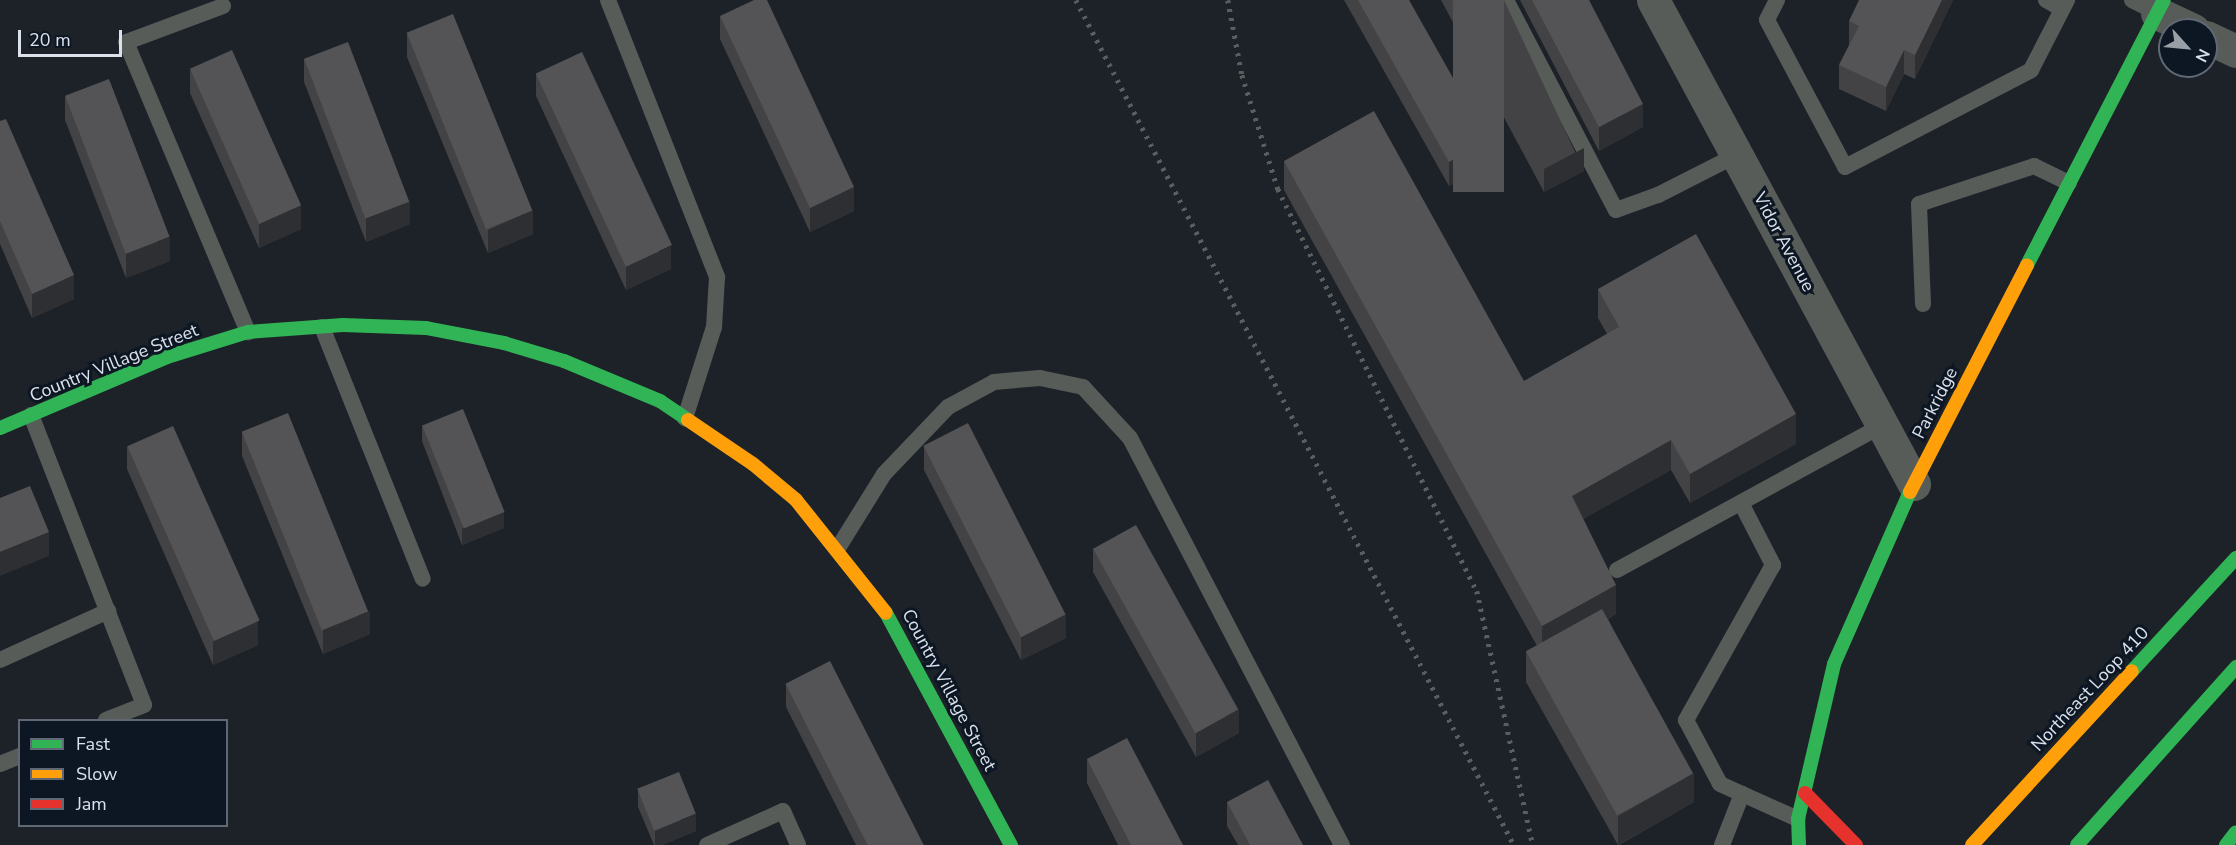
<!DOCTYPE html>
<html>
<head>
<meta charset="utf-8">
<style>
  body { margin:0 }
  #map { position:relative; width:2236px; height:845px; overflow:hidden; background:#1c2228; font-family:"Nunito Sans",sans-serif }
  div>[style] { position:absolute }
  .lane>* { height:16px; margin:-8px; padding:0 8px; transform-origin:8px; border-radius:8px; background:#585c59 }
  .street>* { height:33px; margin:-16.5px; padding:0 16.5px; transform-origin:16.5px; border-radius:16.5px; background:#585c59 }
  .fast>* { height:14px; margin:-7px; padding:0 7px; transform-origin:7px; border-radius:7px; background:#30b455 }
  .slow>* { height:14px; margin:-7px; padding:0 7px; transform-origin:7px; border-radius:7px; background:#ff9f0a }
  .jam>* { height:14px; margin:-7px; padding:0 7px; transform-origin:7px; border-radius:7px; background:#e5322d }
  .rail>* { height:4.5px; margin-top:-2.25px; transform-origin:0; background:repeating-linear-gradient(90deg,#595e5f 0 3px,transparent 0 9px) }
  .wall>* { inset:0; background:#434345 }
  .shaded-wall>* { inset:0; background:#2d2f32 }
  .building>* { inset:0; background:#545457; transform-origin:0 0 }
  span { translate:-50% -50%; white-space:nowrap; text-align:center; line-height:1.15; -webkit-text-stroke:6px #0d1724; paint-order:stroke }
  .street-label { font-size:18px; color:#dbe2ec }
  .legend { position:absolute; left:18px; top:719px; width:210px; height:108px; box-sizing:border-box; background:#0d1724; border:2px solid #5f6874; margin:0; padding:8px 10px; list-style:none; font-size:18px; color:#dbe2ec }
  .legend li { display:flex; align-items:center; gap:12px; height:30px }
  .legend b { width:30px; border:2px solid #5f6874 }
  .north { position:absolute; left:2158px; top:18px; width:60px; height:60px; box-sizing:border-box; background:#0d1724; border:2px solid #5f6874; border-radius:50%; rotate:117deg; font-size:16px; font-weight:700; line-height:24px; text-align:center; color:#dbe2ec }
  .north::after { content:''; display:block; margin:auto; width:21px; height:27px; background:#989fa7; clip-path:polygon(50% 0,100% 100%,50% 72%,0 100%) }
  .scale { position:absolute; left:18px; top:30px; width:104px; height:27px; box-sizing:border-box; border:3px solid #dbe2ec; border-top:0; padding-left:8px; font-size:18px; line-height:21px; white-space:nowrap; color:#dbe2ec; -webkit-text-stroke:4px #0d1724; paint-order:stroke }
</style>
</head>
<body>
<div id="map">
  <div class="lane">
    <i style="left:608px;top:0;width:298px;rotate:68.5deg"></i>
    <i style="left:717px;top:277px;width:50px;rotate:93.4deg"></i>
    <i style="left:714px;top:327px;width:96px;rotate:107.7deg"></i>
    <i style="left:1506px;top:0;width:237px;rotate:62.4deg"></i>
    <i style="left:1616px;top:210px;width:45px;rotate:-19.7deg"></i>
    <i style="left:1658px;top:195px;width:89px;rotate:-26.9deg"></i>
    <i style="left:1777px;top:0;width:22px;rotate:117deg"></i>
    <i style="left:1767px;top:20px;width:166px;rotate:62deg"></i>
    <i style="left:1845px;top:167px;width:210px;rotate:-27.5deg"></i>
    <i style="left:2031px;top:70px;width:79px;rotate:-62.8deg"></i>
    <i style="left:2046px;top:0;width:18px;rotate:29deg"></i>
    <i style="left:2132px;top:0;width:28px;rotate:27deg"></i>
    <i style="left:223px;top:6px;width:103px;rotate:159.6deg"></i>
    <i style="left:126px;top:42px;width:315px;rotate:67.2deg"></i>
    <i style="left:1923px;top:304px;width:100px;rotate:-92.3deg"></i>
    <i style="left:1919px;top:204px;width:121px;rotate:-18.3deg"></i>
    <i style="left:2034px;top:166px;width:39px;rotate:26deg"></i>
    <i style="left:322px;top:327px;width:271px;rotate:68.2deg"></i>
    <i style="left:31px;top:415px;width:311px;rotate:68.7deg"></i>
    <i style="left:144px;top:705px;width:41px;rotate:158.5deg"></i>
    <i style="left:1741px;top:503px;width:70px;rotate:62.7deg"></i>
    <i style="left:1773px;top:565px;width:178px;rotate:119.3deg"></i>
    <i style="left:1686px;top:720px;width:72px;rotate:62deg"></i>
    <i style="left:1720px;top:784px;width:85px;rotate:24.2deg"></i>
    <i style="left:838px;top:548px;width:87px;rotate:-58.1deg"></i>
    <i style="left:884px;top:474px;width:93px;rotate:-46.3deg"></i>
    <i style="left:948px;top:407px;width:52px;rotate:-28.5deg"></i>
    <i style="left:994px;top:382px;width:46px;rotate:-5deg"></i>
    <i style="left:1040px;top:378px;width:44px;rotate:11.8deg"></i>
    <i style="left:1083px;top:387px;width:69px;rotate:47.3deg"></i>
    <i style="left:1130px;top:438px;width:459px;rotate:62.5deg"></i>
    <i style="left:1617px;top:570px;width:303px;rotate:-28.6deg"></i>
    <i style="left:0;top:660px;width:119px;rotate:-24.4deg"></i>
    <i style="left:0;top:764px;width:22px;rotate:-22deg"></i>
    <i style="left:707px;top:845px;width:83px;rotate:-24.1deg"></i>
    <i style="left:783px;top:811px;width:37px;rotate:66deg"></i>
    <i style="left:1722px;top:845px;width:55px;rotate:-68.6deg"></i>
  </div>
  <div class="street">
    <i style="left:1653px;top:0;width:550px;rotate:61.66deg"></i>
    <i style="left:2157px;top:13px;width:40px;rotate:25deg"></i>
    <i style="left:2206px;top:37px;width:33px;rotate:25deg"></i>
  </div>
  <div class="fast">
    <i style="left:2027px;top:265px;width:298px;rotate:-62.7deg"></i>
    <i style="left:0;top:428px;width:181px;rotate:-23deg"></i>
    <i style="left:167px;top:357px;width:85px;rotate:-17.2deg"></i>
    <i style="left:248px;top:332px;width:95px;rotate:-4.2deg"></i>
    <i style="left:343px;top:325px;width:83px;rotate:2.1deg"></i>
    <i style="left:426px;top:328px;width:79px;rotate:10.9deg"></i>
    <i style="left:504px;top:343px;width:63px;rotate:16.7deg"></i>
    <i style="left:564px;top:361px;width:104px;rotate:22.6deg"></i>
    <i style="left:660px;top:401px;width:34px;rotate:34deg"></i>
    <i style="left:886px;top:613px;width:264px;rotate:61.7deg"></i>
    <i style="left:2132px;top:671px;width:154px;rotate:-47.4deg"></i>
    <i style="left:1799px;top:845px;width:26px;rotate:-92deg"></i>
    <i style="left:1798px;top:819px;width:159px;rotate:-76.9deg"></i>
    <i style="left:1834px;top:664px;width:188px;rotate:-66.2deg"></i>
    <i style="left:2077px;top:845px;width:239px;rotate:-48.2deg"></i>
    <i style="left:2226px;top:845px;width:16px;rotate:-52deg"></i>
  </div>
  <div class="slow">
    <i style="left:688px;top:420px;width:78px;rotate:34.1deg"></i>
    <i style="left:753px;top:464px;width:56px;rotate:39.9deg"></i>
    <i style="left:796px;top:500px;width:144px;rotate:51.5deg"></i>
    <i style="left:1910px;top:492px;width:255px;rotate:-62.7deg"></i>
    <i style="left:1972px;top:845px;width:236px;rotate:-47.4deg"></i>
  </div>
  <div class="jam">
    <i style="left:1805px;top:793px;width:73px;rotate:45.6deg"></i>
  </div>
  <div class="rail">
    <i style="left:1076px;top:0;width:952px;rotate:62.6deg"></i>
    <i style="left:1228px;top:0;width:76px;rotate:79.4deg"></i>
    <i style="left:1242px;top:75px;width:120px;rotate:72.5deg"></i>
    <i style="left:1278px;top:189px;width:449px;rotate:63.7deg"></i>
    <i style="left:1477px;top:591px;width:260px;rotate:77.6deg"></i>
  </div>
  <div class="wall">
    <i style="clip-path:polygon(1344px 0,1409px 0,1488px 164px,1449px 186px)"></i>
    <i style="clip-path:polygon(1441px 0,1504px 0,1584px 171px,1544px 192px)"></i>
    <i style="clip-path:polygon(1520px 0,1589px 0,1643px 127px,1599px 151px)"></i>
    <i style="clip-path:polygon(1953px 0,1915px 79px,1904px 74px,1886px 111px,1839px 89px,1839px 65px,1849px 45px,1849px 21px)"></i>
    <i style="clip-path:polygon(720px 16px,854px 211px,810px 232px,720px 39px)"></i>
    <i style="clip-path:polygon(407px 33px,533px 234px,488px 253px,407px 57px)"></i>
    <i style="clip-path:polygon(304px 58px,410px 224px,366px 242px,304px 82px)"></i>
    <i style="clip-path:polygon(190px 69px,301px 229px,259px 248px,190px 93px)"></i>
    <i style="clip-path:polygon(536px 73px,671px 269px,626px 290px,536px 96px)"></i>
    <i style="clip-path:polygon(65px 96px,170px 261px,126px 278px,65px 120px)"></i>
    <i style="clip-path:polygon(0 121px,74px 299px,32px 318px,0 244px)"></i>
    <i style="clip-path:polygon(1284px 161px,1524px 381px,1607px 334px,1598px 318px,1598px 289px,1796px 444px,1690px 503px,1671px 470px,1583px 519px,1616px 614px,1608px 619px,1694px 802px,1619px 845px,1618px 845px,1526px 682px,1526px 652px,1537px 646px,1284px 190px)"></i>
    <i style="clip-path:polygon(422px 425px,504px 528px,462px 545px,422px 441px)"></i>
    <i style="clip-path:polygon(242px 433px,370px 634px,323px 654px,242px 456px)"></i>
    <i style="clip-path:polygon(127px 446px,258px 645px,213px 665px,127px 469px)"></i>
    <i style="clip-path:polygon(924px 446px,1066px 638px,1021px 660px,924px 470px)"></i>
    <i style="clip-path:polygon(1093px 548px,1239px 733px,1196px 757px,1093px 572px)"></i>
    <i style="clip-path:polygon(786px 684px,924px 845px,856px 845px,786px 707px)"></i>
    <i style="clip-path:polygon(1087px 759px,1183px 845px,1118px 845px,1087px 783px)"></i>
    <i style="clip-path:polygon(638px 790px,696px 831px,662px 845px,654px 845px,638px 807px)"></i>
    <i style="clip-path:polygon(1227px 802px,1303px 845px,1238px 845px,1227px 826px)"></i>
  </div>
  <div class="shaded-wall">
    <i style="clip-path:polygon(1942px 0,1953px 0,1915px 79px,1915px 55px)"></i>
    <i style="clip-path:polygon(1904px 50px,1904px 74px,1886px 111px,1886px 87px)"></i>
    <i style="clip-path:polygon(1643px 104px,1643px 127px,1599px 151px,1599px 127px)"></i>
    <i style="clip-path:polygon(1488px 140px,1488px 164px,1449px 186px,1449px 162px)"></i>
    <i style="clip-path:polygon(1584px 148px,1584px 171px,1544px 192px,1544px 169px)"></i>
    <i style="clip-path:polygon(854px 187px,854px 211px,810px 232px,810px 208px)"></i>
    <i style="clip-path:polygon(410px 201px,410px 224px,366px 242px,366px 218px)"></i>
    <i style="clip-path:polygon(301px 205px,301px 229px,259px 248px,259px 224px)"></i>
    <i style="clip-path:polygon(533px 210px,533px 234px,488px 253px,488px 230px)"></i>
    <i style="clip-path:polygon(170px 237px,170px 261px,126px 278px,126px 254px)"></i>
    <i style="clip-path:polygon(671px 246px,671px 269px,626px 290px,626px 267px)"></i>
    <i style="clip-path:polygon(74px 275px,74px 299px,32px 318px,32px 294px)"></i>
    <i style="clip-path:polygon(1796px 414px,1796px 444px,1690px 503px,1690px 474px)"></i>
    <i style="clip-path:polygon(1671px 440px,1671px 470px,1572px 525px,1572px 496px)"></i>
    <i style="clip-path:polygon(504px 512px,504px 528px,462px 545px,462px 528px)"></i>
    <i style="clip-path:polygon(49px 532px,49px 556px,0 576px,0 552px)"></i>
    <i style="clip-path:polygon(1616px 585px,1616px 614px,1542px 655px,1542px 626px)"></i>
    <i style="clip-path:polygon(370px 611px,370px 634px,323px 654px,323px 630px)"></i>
    <i style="clip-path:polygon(1066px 614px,1066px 638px,1021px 660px,1021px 637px)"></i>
    <i style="clip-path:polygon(258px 621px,258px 645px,213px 665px,213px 641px)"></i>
    <i style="clip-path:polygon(1239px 709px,1239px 733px,1196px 757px,1196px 733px)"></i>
    <i style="clip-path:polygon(1694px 773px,1694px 802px,1618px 845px,1618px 816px)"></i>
    <i style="clip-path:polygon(696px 814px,696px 831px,662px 845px,655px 845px,655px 831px)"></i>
  </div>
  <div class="building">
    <i style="clip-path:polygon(754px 0,767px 0,854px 187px,810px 208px,720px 16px)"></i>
    <i style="clip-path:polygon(1358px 0,1409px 0,1488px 140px,1449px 162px)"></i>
    <i style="left:1453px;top:0;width:51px;height:192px"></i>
    <i style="clip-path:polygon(1532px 0,1589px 0,1643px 104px,1599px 127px)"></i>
    <i style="clip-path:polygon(1859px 0,1942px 0,1915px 55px,1904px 50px,1886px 87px,1839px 65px,1859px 26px,1849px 21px)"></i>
    <i style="left:453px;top:14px;width:212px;height:50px;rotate:68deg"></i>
    <i style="left:348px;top:42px;width:171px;height:47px;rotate:69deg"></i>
    <i style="left:232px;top:50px;width:170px;height:46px;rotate:66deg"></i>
    <i style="left:582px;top:52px;width:213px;height:51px;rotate:65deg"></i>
    <i style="left:109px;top:79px;width:169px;height:47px;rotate:69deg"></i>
    <i style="clip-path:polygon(1374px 111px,1524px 381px,1619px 327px,1598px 289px,1696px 234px,1796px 414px,1690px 474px,1671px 440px,1572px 496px,1616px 585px,1542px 626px,1284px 161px)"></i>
    <i style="clip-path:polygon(6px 119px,74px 275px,32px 294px,0 221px,0 121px)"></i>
    <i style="left:463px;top:409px;width:111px;height:44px;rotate:68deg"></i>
    <i style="left:288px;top:413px;width:214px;height:50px;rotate:68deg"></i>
    <i style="left:968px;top:423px;width:215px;height:50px;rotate:63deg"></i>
    <i style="left:173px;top:426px;width:213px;height:50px;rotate:66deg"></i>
    <i style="clip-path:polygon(30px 486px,49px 532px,0 552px,0 498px)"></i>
    <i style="left:1136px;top:525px;width:211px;height:49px;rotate:61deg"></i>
    <i style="left:1602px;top:609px;width:188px;height:87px;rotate:61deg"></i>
    <i style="left:830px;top:661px;width:207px;height:50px;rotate:63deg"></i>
    <i style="clip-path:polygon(1127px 738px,1183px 845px,1131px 845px,1087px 759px)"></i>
    <i style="left:679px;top:772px;width:45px;height:45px;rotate:68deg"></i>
    <i style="clip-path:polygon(1268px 780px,1303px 845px,1250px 845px,1227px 802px)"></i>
  </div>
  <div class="street-label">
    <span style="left:1784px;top:242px;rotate:62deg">Vidor Avenue</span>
    <span style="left:114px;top:363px;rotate:-22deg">Country Village Street</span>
    <span style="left:1935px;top:403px;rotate:-63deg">Parkridge</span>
    <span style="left:2090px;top:689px;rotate:-47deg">Northeast Loop 410</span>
    <span style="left:949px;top:690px;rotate:62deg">Country Village Street</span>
  </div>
  <ul class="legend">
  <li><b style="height:8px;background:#30b455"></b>Fast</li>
  <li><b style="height:8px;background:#ff9f0a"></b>Slow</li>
  <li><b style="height:8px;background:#e5322d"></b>Jam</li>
  </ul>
  <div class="north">N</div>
  <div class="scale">20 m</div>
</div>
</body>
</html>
